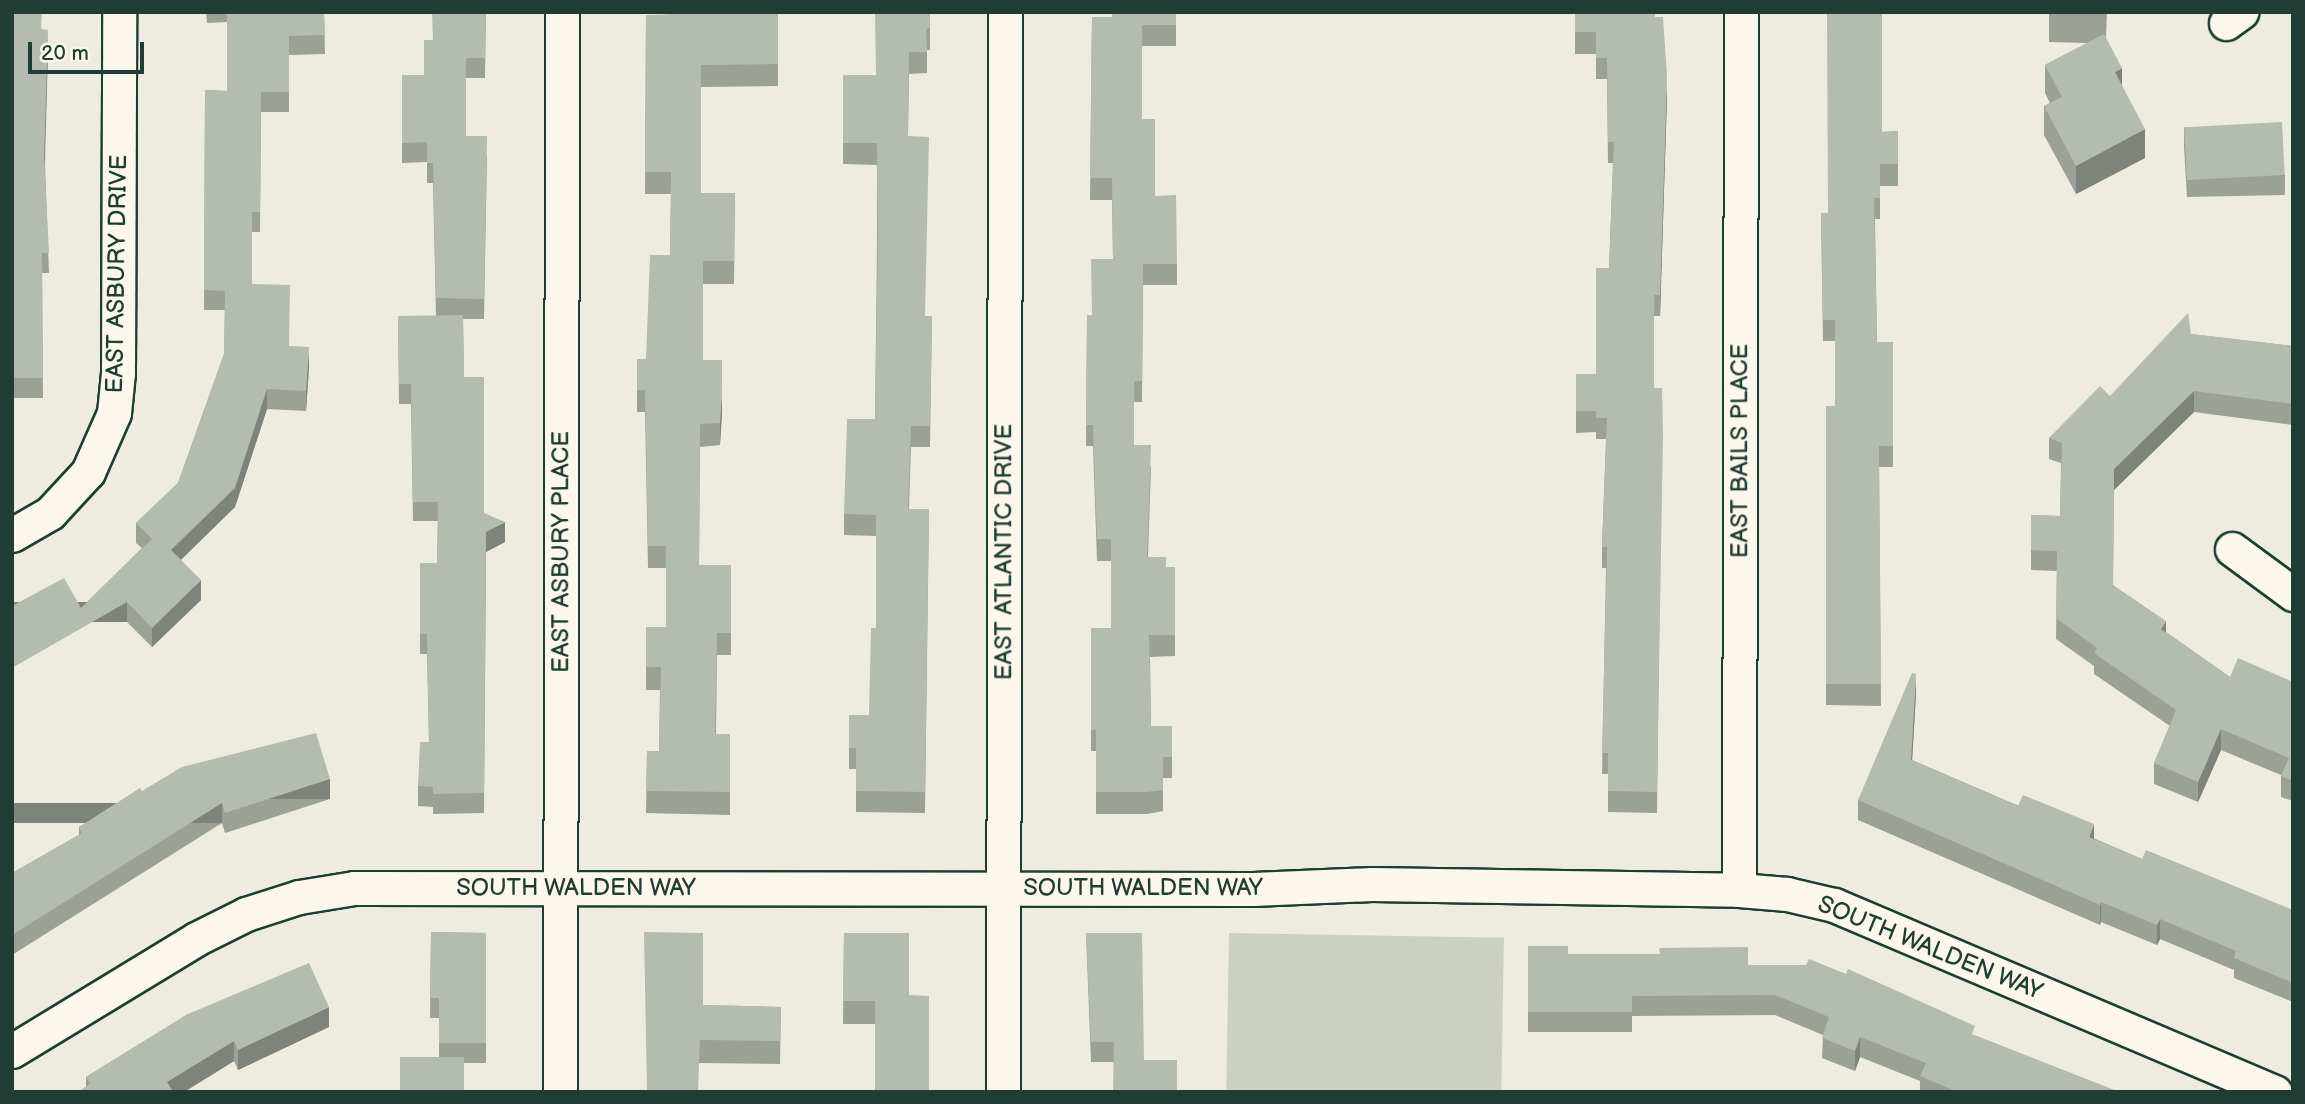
<!DOCTYPE html>
<html>
<head>
<meta charset="utf-8">
<style>
  body { margin:0 }
  #map { position:relative; width:2305px; height:1104px; overflow:hidden; background:#eeece1; font-family:"Balsamiq Sans",sans-serif }
  div>[style] { position:absolute }
  .green>* { inset:0; background:#cbcfc4; transform-origin:0 0 }
  .roads { filter:drop-shadow(2px 0 #1f3d34) drop-shadow(-2px 0 #1f3d34) drop-shadow(0 2px #1f3d34) drop-shadow(0 -2px #1f3d34) }
  .minor>* { height:33px; margin:-16.5px; padding:0 16.5px; transform-origin:16.5px; border-radius:16.5px; background:#fbf7ec }
  .wall>* { inset:0; background:#9ba197 }
  .shaded-wall>* { inset:0; background:#7e837b; transform-origin:0 0 }
  .building>* { inset:0; background:#b4bbb0; transform-origin:0 0 }
  span { translate:-50% -50%; white-space:nowrap; text-align:center; line-height:1.15; -webkit-text-stroke:5px #fbf7ec; paint-order:stroke }
  .street-label { font-size:24px; color:#1f3d34 }
  .frame { position:absolute; inset:0; border:14px solid #1f3d34; pointer-events:none }
  .scale { position:absolute; left:28px; top:42px; width:116px; height:32px; box-sizing:border-box; border:4px solid #1f3d34; border-top:0; padding-left:9px; font-size:21px; line-height:24px; white-space:nowrap; color:#1f3d34; -webkit-text-stroke:5px #fbf7ec; paint-order:stroke }
</style>
</head>
<body>
<div id="map">
  <div class="green">
    <i style="left:1229px;top:933px;width:275px;height:159px;rotate:1deg"></i>
  </div>
  <div class="roads">
    <div class="minor">
      <i style="left:2226px;top:23px;width:19px;rotate:-36deg"></i>
      <i style="left:12px;top:535px;width:44px;rotate:-30.1deg"></i>
      <i style="left:50px;top:513px;width:56px;rotate:-47.2deg"></i>
      <i style="left:88px;top:472px;width:64px;rotate:-66.2deg"></i>
      <i style="left:114px;top:413px;width:40px;rotate:-84.3deg"></i>
      <i style="left:118px;top:373px;width:361px;rotate:-89.8deg"></i>
      <i style="left:2232px;top:549px;width:76px;rotate:36.4deg"></i>
      <i style="left:1739px;top:890px;width:878px;rotate:-89.87deg"></i>
      <i style="left:12px;top:1051px;width:215px;rotate:-31.3deg"></i>
      <i style="left:196px;top:939px;width:56px;rotate:-26.6deg"></i>
      <i style="left:246px;top:914px;width:56px;rotate:-17.8deg"></i>
      <i style="left:299px;top:897px;width:56px;rotate:-9.3deg"></i>
      <i style="left:354px;top:888px;width:899px;rotate:0.06deg"></i>
      <i style="left:1253px;top:889px;width:119px;rotate:-2.4deg"></i>
      <i style="left:1372px;top:884px;width:367px;rotate:0.9deg"></i>
      <i style="left:1739px;top:890px;width:48px;rotate:4.8deg"></i>
      <i style="left:1787px;top:894px;width:48px;rotate:13.2deg"></i>
      <i style="left:1834px;top:905px;width:479px;rotate:23deg"></i>
      <i style="left:560px;top:1092px;width:1080px;rotate:-89.89deg"></i>
      <i style="left:1003px;top:1092px;width:1080px;rotate:-89.89deg"></i>
    </div>
  </div>
  <div class="wall">
    <i style="clip-path:polygon(12px 12px,42px 29px,48px 50px,45px 165px,49px 273px,42px 273px,43px 398px,12px 398px)"></i>
    <i style="clip-path:polygon(206px 12px,324px 12px,325px 54px,289px 55px,289px 112px,261px 112px,260px 232px,252px 232px,252px 284px,289px 346px,309px 367px,306px 411px,267px 409px,235px 507px,181px 560px,201px 600px,152px 647px,127px 622px,81px 608px,142px 548px,136px 543px,136px 523px,178px 483px,224px 354px,225px 310px,204px 310px,205px 90px,227px 91px,227px 22px,207px 23px)"></i>
    <i style="clip-path:polygon(486px 12px,485px 78px,466px 78px,466px 136px,487px 156px,484px 319px,463px 319px,464px 377px,484px 513px,505px 542px,486px 552px,484px 813px,433px 814px,433px 807px,418px 806px,418px 786px,429px 742px,427px 654px,420px 654px,420px 563px,437px 563px,438px 521px,413px 521px,411px 404px,399px 404px,398px 316px,436px 316px,433px 183px,427px 183px,427px 162px,402px 163px,402px 75px,424px 75px,432px 40px)"></i>
    <i style="clip-path:polygon(778px 12px,778px 86px,701px 87px,701px 193px,735px 193px,734px 284px,703px 284px,703px 360px,722px 412px,720px 445px,700px 447px,699px 565px,731px 565px,731px 655px,717px 655px,716px 734px,730px 734px,730px 815px,646px 813px,647px 751px,659px 751px,660px 690px,646px 690px,646px 627px,666px 627px,666px 568px,648px 568px,645px 412px,637px 412px,637px 359px,646px 359px,670px 255px,671px 194px,645px 194px,646px 15px)"></i>
    <i style="clip-path:polygon(930px 12px,930px 50px,927px 50px,927px 73px,909px 74px,908px 136px,925px 316px,932px 316px,930px 447px,911px 447px,909px 509px,929px 509px,925px 813px,856px 812px,856px 769px,849px 769px,849px 715px,869px 715px,876px 628px,876px 536px,844px 535px,844px 514px,875px 419px,877px 244px,877px 165px,843px 164px,843px 75px,876px 75px)"></i>
    <i style="clip-path:polygon(1176px 12px,1176px 46px,1142px 46px,1142px 119px,1155px 196px,1177px 264px,1177px 285px,1143px 285px,1142px 402px,1134px 402px,1134px 445px,1151px 467px,1148px 557px,1166px 567px,1175px 567px,1175px 656px,1150px 657px,1151px 726px,1172px 726px,1172px 778px,1163px 778px,1163px 811px,1147px 814px,1096px 814px,1096px 751px,1091px 751px,1091px 628px,1111px 628px,1111px 561px,1097px 561px,1093px 446px,1086px 446px,1087px 315px,1092px 315px,1113px 259px,1112px 200px,1090px 200px,1092px 17px,1112px 17px)"></i>
    <i style="clip-path:polygon(1575px 12px,1655px 17px,1667px 97px,1660px 316px,1654px 316px,1654px 388px,1662px 388px,1657px 813px,1608px 812px,1608px 774px,1602px 774px,1606px 568px,1602px 568px,1602px 547px,1606px 439px,1596px 439px,1596px 432px,1576px 433px,1576px 374px,1596px 374px,1609px 268px,1613px 163px,1608px 163px,1607px 79px,1596px 79px,1596px 54px,1575px 54px)"></i>
    <i style="clip-path:polygon(2049px 12px,2107px 12px,2106px 39px,2145px 158px,2076px 194px,2044px 135px,2044px 106px,2050px 103px,2045px 93px,2045px 65px,2087px 43px,2049px 42px)"></i>
    <i style="clip-path:polygon(2184px 127px,2285px 175px,2285px 195px,2187px 197px,2184px 147px)"></i>
    <i style="clip-path:polygon(1898px 131px,1898px 186px,1880px 186px,1880px 219px,1875px 219px,1877px 342px,1893px 342px,1893px 467px,1879px 467px,1881px 706px,1826px 705px,1826px 406px,1835px 406px,1835px 341px,1823px 341px,1821px 213px,1828px 213px,1882px 132px)"></i>
    <i style="clip-path:polygon(2191px 334px,2293px 346px,2293px 425px,2194px 412px,2114px 490px,2113px 585px,2166px 632px,2230px 677px,2293px 682px,2293px 801px,2281px 797px,2281px 775px,2221px 750px,2198px 802px,2154px 784px,2154px 763px,2170px 726px,2094px 674px,2094px 666px,2056px 639px,2057px 571px,2031px 570px,2031px 515px,2060px 516px,2061px 463px,2049px 459px,2049px 438px,2110px 396px)"></i>
    <i style="clip-path:polygon(1916px 693px,1912px 760px,2142px 859px,2293px 910px,2293px 1002px,2234px 978px,2234px 970px,2160px 939px,2157px 945px,2101px 922px,2100px 925px,1858px 820px,1858px 800px)"></i>
    <i style="clip-path:polygon(142px 791px,330px 799px,225px 833px,222px 823px,12px 955px,12px 873px,79px 835px,79px 827px)"></i>
    <i style="clip-path:polygon(431px 932px,486px 933px,486px 1063px,464px 1063px,439px 1057px,439px 1018px,430px 1018px)"></i>
    <i style="clip-path:polygon(844px 933px,909px 933px,875px 1090px,875px 1024px,843px 1024px)"></i>
    <i style="clip-path:polygon(1086px 933px,1142px 933px,1114px 1062px,1091px 1062px)"></i>
    <i style="clip-path:polygon(1528px 946px,1568px 954px,1748px 965px,1975px 1036px,2119px 1092px,1920px 1092px,1920px 1081px,1860px 1057px,1855px 1071px,1822px 1058px,1823px 1035px,1775px 1015px,1632px 1016px,1632px 1032px,1528px 1032px)"></i>
    <i style="clip-path:polygon(703px 1005px,781px 1007px,780px 1064px,700px 1063px,647px 1092px)"></i>
    <i style="clip-path:polygon(188px 1014px,329px 1027px,238px 1070px,234px 1061px,184px 1092px,78px 1092px,86px 1087px,86px 1077px)"></i>
  </div>
  <div class="shaded-wall">
    <i style="clip-path:polygon(48px 30px,48px 50px,44px 177px,44px 157px)"></i>
    <i style="clip-path:polygon(2122px 68px,2122px 97px,2115px 72px)"></i>
    <i style="clip-path:polygon(1667px 76px,1667px 97px,1660px 316px,1660px 295px)"></i>
    <i style="clip-path:polygon(2145px 129px,2145px 158px,2076px 194px,2076px 166px)"></i>
    <i style="clip-path:polygon(309px 347px,309px 367px,306px 411px,306px 391px)"></i>
    <i style="clip-path:polygon(267px 389px,267px 409px,235px 507px,171px 569px,171px 550px)"></i>
    <i style="clip-path:polygon(722px 390px,722px 412px,720px 445px,720px 423px)"></i>
    <i style="clip-path:polygon(2194px 391px,2194px 412px,2114px 490px,2114px 469px)"></i>
    <i style="clip-path:polygon(505px 522px,505px 542px,486px 552px,484px 813px,486px 532px)"></i>
    <i style="clip-path:polygon(201px 580px,201px 600px,152px 647px,152px 628px)"></i>
    <i style="left:127px;top:602px;width:20px;height:133px;rotate:90deg"></i>
    <i style="clip-path:polygon(2166px 621px,2166px 642px,2161px 629px)"></i>
    <i style="clip-path:polygon(1916px 674px,1916px 693px,1911px 780px,1911px 760px)"></i>
    <i style="clip-path:polygon(2221px 729px,2221px 750px,2198px 802px,2198px 782px)"></i>
    <i style="left:330px;top:779px;width:20px;height:110px;rotate:90deg"></i>
    <i style="left:222px;top:803px;width:20px;height:248px;rotate:90deg"></i>
    <i style="clip-path:polygon(2094px 824px,2094px 844px,2089px 837px)"></i>
    <i style="clip-path:polygon(2101px 902px,2101px 922px,2100px 925px,2100px 905px)"></i>
    <i style="clip-path:polygon(2160px 919px,2160px 939px,2157px 945px,2157px 925px)"></i>
    <i style="clip-path:polygon(329px 1007px,329px 1027px,238px 1070px,238px 1050px)"></i>
    <i style="clip-path:polygon(1860px 1037px,1860px 1057px,1855px 1071px,1855px 1051px)"></i>
    <i style="clip-path:polygon(234px 1041px,234px 1061px,184px 1092px,167px 1092px,167px 1082px)"></i>
  </div>
  <div class="building">
    <i style="clip-path:polygon(12px 12px,42px 12px,41px 29px,48px 30px,44px 157px,49px 253px,42px 253px,43px 378px,12px 378px)"></i>
    <i style="clip-path:polygon(227px 12px,324px 12px,325px 35px,289px 36px,289px 92px,261px 92px,260px 212px,252px 212px,252px 284px,290px 285px,289px 346px,309px 347px,306px 391px,267px 389px,235px 488px,171px 550px,201px 580px,152px 628px,127px 602px,12px 668px,12px 606px,64px 578px,81px 608px,152px 539px,136px 523px,178px 483px,224px 354px,225px 291px,204px 290px,205px 90px,227px 91px)"></i>
    <i style="clip-path:polygon(432px 12px,486px 12px,485px 58px,466px 58px,466px 136px,487px 136px,484px 299px,436px 298px,433px 163px,427px 163px,427px 142px,402px 143px,402px 75px,424px 75px,424px 40px,433px 40px)"></i>
    <i style="clip-path:polygon(668px 12px,778px 12px,778px 64px,701px 65px,701px 193px,735px 193px,734px 261px,703px 261px,703px 360px,722px 360px,722px 390px,720px 423px,700px 424px,699px 565px,731px 565px,731px 633px,717px 633px,715px 734px,730px 734px,730px 792px,646px 791px,647px 751px,659px 751px,661px 667px,646px 667px,646px 627px,666px 627px,666px 546px,648px 546px,645px 390px,637px 390px,637px 359px,646px 359px,650px 255px,670px 255px,671px 172px,645px 172px,646px 15px,668px 15px)"></i>
    <i style="clip-path:polygon(875px 12px,930px 12px,930px 28px,926px 29px,927px 52px,909px 52px,908px 136px,929px 137px,925px 316px,932px 316px,930px 426px,911px 426px,908px 509px,929px 509px,925px 792px,856px 791px,856px 748px,849px 748px,849px 715px,869px 715px,871px 628px,876px 628px,876px 515px,844px 514px,847px 419px,875px 419px,878px 234px,877px 143px,843px 143px,843px 75px,876px 75px)"></i>
    <i style="clip-path:polygon(1112px 12px,1176px 12px,1176px 25px,1142px 25px,1142px 119px,1155px 119px,1155px 196px,1176px 195px,1177px 264px,1143px 264px,1142px 381px,1134px 381px,1134px 445px,1151px 445px,1147px 557px,1166px 557px,1166px 567px,1175px 567px,1175px 635px,1149px 635px,1151px 726px,1172px 726px,1172px 757px,1163px 757px,1163px 790px,1147px 792px,1096px 792px,1096px 730px,1091px 730px,1091px 628px,1111px 628px,1111px 539px,1097px 539px,1093px 425px,1086px 425px,1087px 315px,1092px 315px,1091px 259px,1113px 259px,1112px 178px,1090px 178px,1092px 17px,1112px 17px)"></i>
    <i style="clip-path:polygon(1575px 12px,1655px 12px,1655px 17px,1663px 17px,1667px 76px,1660px 295px,1654px 295px,1654px 388px,1662px 388px,1663px 434px,1657px 792px,1608px 791px,1608px 753px,1602px 753px,1607px 547px,1602px 547px,1607px 418px,1596px 418px,1596px 411px,1576px 411px,1576px 374px,1596px 374px,1596px 268px,1609px 268px,1614px 142px,1608px 142px,1607px 58px,1596px 58px,1596px 32px,1575px 32px)"></i>
    <i style="clip-path:polygon(1827px 12px,1882px 12px,1882px 132px,1898px 131px,1898px 164px,1880px 164px,1880px 198px,1874px 198px,1877px 342px,1893px 342px,1893px 446px,1879px 446px,1881px 684px,1826px 684px,1826px 406px,1835px 406px,1835px 320px,1823px 320px,1821px 213px,1828px 213px)"></i>
    <i style="clip-path:polygon(2049px 12px,2106px 12px,2106px 14px,2049px 13px)"></i>
    <i style="clip-path:polygon(2104px 34px,2122px 68px,2115px 72px,2145px 129px,2076px 166px,2044px 106px,2062px 97px,2045px 65px)"></i>
    <i style="left:2282px;top:122px;width:53px;height:98px;rotate:87deg"></i>
    <i style="clip-path:polygon(2188px 313px,2191px 334px,2293px 346px,2293px 404px,2194px 391px,2114px 469px,2113px 585px,2166px 621px,2161px 629px,2230px 677px,2238px 658px,2293px 682px,2293px 781px,2281px 776px,2289px 758px,2221px 729px,2198px 782px,2154px 763px,2176px 710px,2094px 653px,2097px 648px,2056px 618px,2057px 551px,2031px 550px,2031px 515px,2060px 516px,2062px 443px,2049px 438px,2100px 386px,2110px 396px)"></i>
    <i style="clip-path:polygon(463px 315px,464px 377px,484px 377px,484px 513px,505px 522px,486px 532px,484px 793px,433px 794px,433px 787px,418px 786px,420px 742px,429px 742px,427px 634px,420px 634px,420px 563px,437px 563px,438px 502px,413px 502px,411px 384px,399px 384px,398px 316px)"></i>
    <i style="clip-path:polygon(1912px 673px,1916px 674px,1911px 760px,2018px 806px,2023px 795px,2094px 824px,2089px 837px,2142px 859px,2146px 850px,2293px 910px,2293px 983px,2234px 958px,2236px 951px,2160px 919px,2157px 925px,2101px 902px,2100px 905px,1858px 800px)"></i>
    <i style="clip-path:polygon(316px 733px,330px 779px,225px 813px,222px 803px,12px 935px,12px 873px,82px 833px,79px 827px,140px 788px,142px 791px,182px 767px)"></i>
    <i style="clip-path:polygon(431px 932px,486px 933px,486px 1043px,439px 1043px,439px 998px,430px 998px)"></i>
    <i style="clip-path:polygon(644px 932px,703px 933px,703px 1005px,781px 1007px,780px 1041px,700px 1040px,698px 1092px,647px 1092px)"></i>
    <i style="clip-path:polygon(844px 933px,909px 933px,909px 995px,929px 996px,929px 1092px,850px 1092px,850px 1091px,875px 1090px,875px 1001px,843px 1001px)"></i>
    <i style="clip-path:polygon(1086px 933px,1142px 933px,1144px 1060px,1177px 1060px,1177px 1092px,1113px 1092px,1114px 1042px,1091px 1042px)"></i>
    <i style="clip-path:polygon(1528px 946px,1568px 946px,1568px 954px,1660px 954px,1659px 948px,1748px 947px,1748px 965px,1806px 965px,1809px 959px,1846px 974px,1848px 969px,1975px 1026px,1972px 1034px,2119px 1092px,1958px 1092px,1920px 1076px,1926px 1063px,1860px 1037px,1855px 1051px,1822px 1038px,1829px 1017px,1775px 995px,1632px 996px,1632px 1012px,1528px 1012px)"></i>
    <i style="clip-path:polygon(309px 963px,329px 1007px,238px 1050px,234px 1041px,167px 1082px,172px 1090px,169px 1092px,78px 1092px,90px 1084px,86px 1077px,188px 1014px)"></i>
    <i style="left:400px;top:1057px;width:64px;height:35px"></i>
  </div>
  <div class="street-label">
    <span style="left:117px;top:274px;rotate:-89deg">EAST ASBURY DRIVE</span>
    <span style="left:1740px;top:451px;rotate:-90deg">EAST BAILS PLACE</span>
    <span style="left:561px;top:552px;rotate:-90deg">EAST ASBURY PLACE</span>
    <span style="left:1004px;top:552px;rotate:-90deg">EAST ATLANTIC DRIVE</span>
    <span style="left:576px;top:888px">SOUTH WALDEN WAY</span>
    <span style="left:1143px;top:888px">SOUTH WALDEN WAY</span>
    <span style="left:1930px;top:948px;rotate:22deg">SOUTH WALDEN WAY</span>
  </div>
  <div class="frame"></div>
  <div class="scale">20 m</div>
</div>
</body>
</html>
